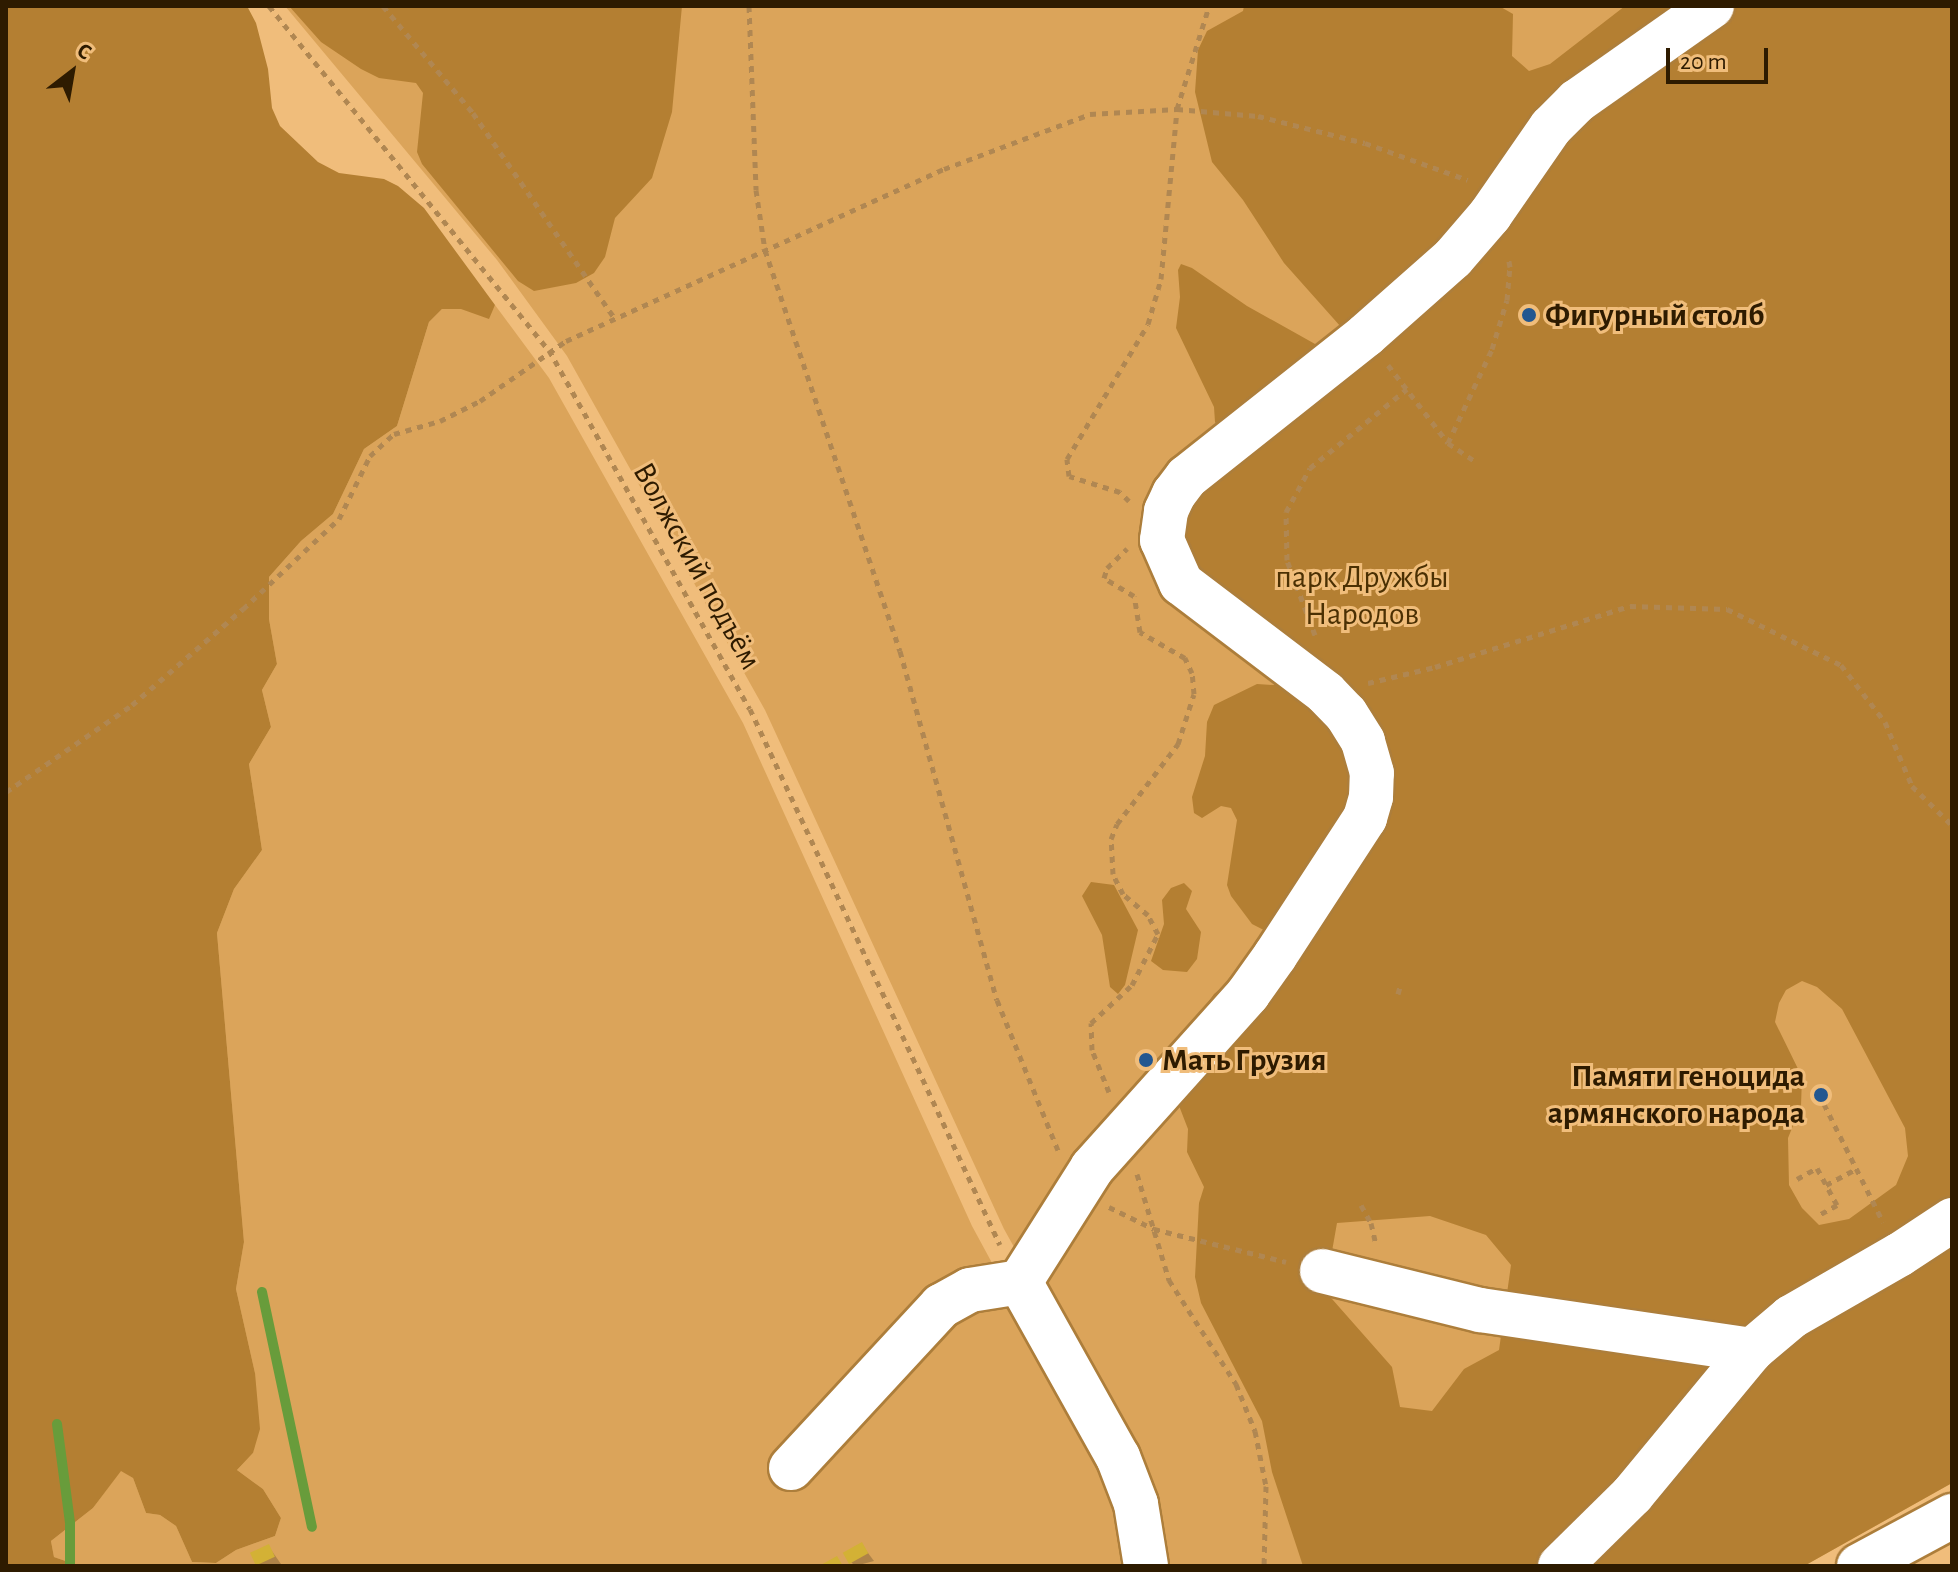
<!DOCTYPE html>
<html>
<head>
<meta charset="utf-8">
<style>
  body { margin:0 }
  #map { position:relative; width:1958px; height:1572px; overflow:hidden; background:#f0bd7b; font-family:"Alegreya Sans",sans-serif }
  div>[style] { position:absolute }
  .green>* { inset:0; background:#dba45a }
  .forest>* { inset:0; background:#b47f32 }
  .shadow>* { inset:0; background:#0003 }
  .stream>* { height:10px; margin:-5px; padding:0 5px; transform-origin:5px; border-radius:5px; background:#689c3b }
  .building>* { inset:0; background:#d3b135; transform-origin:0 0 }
  .path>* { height:5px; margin-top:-2.5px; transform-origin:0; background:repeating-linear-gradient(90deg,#b08752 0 6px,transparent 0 12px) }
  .roads { filter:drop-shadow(2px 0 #ad7e3b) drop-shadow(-2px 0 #ad7e3b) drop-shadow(0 2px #ad7e3b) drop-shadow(0 -2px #ad7e3b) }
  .minor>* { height:44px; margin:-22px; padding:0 22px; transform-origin:22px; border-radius:22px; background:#fff }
  .dots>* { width:22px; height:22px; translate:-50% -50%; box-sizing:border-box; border:4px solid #f0bd7b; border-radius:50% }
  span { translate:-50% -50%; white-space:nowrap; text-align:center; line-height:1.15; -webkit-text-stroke:6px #f0bd7b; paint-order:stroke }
  .poi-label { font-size:32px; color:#2e1b00; font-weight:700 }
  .left { translate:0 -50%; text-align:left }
  .right { translate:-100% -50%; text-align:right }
  .street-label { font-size:32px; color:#2e1b00 }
  .park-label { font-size:32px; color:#4b3003 }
  .frame { position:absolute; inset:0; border:8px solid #2e1b00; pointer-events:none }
  .north { position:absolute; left:32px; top:32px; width:80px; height:80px; -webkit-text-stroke:6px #f0bd7b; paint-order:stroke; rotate:31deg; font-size:22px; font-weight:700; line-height:32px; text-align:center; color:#2e1b00 }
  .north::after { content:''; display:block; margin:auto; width:28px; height:36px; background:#2e1b00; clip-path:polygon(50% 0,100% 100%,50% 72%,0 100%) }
  .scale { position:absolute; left:1666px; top:48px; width:102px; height:36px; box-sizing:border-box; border:4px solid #2e1b00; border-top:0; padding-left:10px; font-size:24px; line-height:28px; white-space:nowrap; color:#2e1b00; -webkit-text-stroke:6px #f0bd7b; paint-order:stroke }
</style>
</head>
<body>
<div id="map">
  <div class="green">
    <i style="clip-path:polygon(285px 6px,1952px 6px,1952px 1483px,1804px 1566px,1164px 1566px,1142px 1477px,1004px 1229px,765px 710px,567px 356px,497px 260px)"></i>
    <i style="clip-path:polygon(495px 305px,549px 378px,743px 723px,972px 1226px,1030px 1333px,1103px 1453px,1133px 1566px,80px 1566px,54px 1557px,51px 1541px,93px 1508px,121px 1470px,133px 1478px,146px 1513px,160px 1515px,176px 1526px,192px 1562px,216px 1563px,236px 1550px,275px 1536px,281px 1518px,263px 1489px,237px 1470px,253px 1453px,255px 1373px,236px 1289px,244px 1242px,217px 933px,234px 889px,262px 850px,249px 764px,271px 727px,262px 690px,277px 664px,269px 619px,269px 577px,301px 541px,333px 514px,364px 449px,397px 426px,429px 322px,442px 309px,461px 308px,488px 318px)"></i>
  </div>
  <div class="forest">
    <i style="clip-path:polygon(6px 6px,247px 6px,256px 23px,268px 69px,272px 108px,280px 126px,318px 162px,339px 173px,384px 179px,398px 186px,424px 208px,495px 305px,489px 319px,461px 309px,442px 309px,429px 322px,397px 426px,364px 449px,333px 514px,301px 541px,269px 577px,269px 619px,277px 664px,262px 690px,271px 727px,249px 764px,262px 850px,234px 889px,217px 933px,244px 1242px,236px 1289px,255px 1373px,260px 1429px,253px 1453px,237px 1470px,263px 1489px,281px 1518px,275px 1536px,236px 1550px,216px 1563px,192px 1562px,176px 1526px,160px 1515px,146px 1513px,133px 1478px,121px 1471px,93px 1508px,51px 1541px,54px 1557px,80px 1566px,6px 1566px)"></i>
    <i style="clip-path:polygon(289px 6px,682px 6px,672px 112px,652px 178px,615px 218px,605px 257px,594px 273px,576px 283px,534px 291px,518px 281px,422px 164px,417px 152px,423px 93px,416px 83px,379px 78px,361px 69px,321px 42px)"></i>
    <i style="clip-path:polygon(evenodd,1244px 6px,1499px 6px,1513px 14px,1512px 56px,1529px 71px,1550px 64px,1625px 6px,1952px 6px,1952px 1483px,1804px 1566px,1303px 1566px,1272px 1472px,1262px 1421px,1201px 1303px,1195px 1277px,1199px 1203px,1204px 1187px,1187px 1152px,1188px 1129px,1176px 1098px,1191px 1035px,1201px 1013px,1214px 994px,1281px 939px,1252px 924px,1231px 896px,1227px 885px,1237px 820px,1231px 808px,1221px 806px,1202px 818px,1194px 813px,1192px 797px,1205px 756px,1207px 722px,1214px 705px,1257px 684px,1274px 685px,1281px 676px,1204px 586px,1170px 529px,1225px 437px,1215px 422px,1214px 407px,1176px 328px,1180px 297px,1178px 270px,1181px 264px,1192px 268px,1247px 306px,1324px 349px,1341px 327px,1284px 263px,1243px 200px,1212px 162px,1195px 92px,1198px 50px,1207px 31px,1243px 11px,1244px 6px,1802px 981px,1817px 987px,1842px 1009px,1905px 1128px,1908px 1156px,1896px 1185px,1849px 1219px,1819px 1225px,1802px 1208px,1789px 1185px,1788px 1138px,1801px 1106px,1802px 1077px,1775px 1022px,1779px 1003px,1786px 990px,1802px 981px,1244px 6px,1430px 1216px,1486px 1235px,1511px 1265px,1499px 1350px,1464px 1369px,1432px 1411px,1400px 1407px,1392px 1367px,1325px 1291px,1337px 1223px,1430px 1216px)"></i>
    <i style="clip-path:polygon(1091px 882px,1114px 885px,1138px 930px,1125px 985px,1118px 994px,1110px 987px,1102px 935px,1082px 896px)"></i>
    <i style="clip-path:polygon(1184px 883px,1192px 891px,1186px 909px,1201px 932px,1197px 959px,1187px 972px,1163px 970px,1151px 961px,1164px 924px,1162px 900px,1171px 888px)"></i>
  </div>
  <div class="shadow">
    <i style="clip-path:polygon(862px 1545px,874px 1561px,855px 1566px,851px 1562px)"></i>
    <i style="clip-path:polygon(269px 1547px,281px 1564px,258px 1566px,257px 1565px)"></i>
  </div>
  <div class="stream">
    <i style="left:262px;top:1292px;width:240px;rotate:78deg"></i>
    <i style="left:57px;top:1424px;width:100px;rotate:82.5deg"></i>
    <i style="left:70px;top:1523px;width:43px;rotate:90deg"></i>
  </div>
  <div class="building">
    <i style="left:862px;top:1542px;width:13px;height:22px;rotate:61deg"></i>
    <i style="left:269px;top:1544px;width:14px;height:21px;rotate:65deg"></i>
    <i style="clip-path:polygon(837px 1556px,843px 1566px,819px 1566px)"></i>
  </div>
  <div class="path">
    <i style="left:269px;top:6px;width:444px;rotate:50.9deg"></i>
    <i style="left:549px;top:350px;width:411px;rotate:60.8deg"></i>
    <i style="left:750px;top:709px;width:591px;rotate:64.99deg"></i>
    <i style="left:383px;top:6px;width:140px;rotate:49.9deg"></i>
    <i style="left:473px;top:113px;width:250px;rotate:55.4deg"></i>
    <i style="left:749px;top:6px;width:184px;rotate:87.8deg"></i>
    <i style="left:756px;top:190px;width:61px;rotate:81.5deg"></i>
    <i style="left:765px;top:250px;width:423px;rotate:71.4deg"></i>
    <i style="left:900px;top:651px;width:362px;rotate:74.5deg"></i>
    <i style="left:997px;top:1000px;width:162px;rotate:67.9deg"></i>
    <i style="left:1388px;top:365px;width:98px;rotate:52.4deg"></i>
    <i style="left:1448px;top:443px;width:34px;rotate:34deg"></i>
    <i style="left:1448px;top:443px;width:104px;rotate:-64.9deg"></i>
    <i style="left:1492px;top:349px;width:51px;rotate:-73deg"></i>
    <i style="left:1507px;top:300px;width:33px;rotate:-85deg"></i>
    <i style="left:1510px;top:267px;width:11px;rotate:-100deg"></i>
    <i style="left:1129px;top:501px;width:13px;rotate:-135deg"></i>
    <i style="left:1120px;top:492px;width:53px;rotate:-162.6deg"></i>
    <i style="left:1069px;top:476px;width:17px;rotate:-97deg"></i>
    <i style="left:1067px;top:459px;width:157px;rotate:-59deg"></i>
    <i style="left:1148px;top:324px;width:47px;rotate:-73.9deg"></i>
    <i style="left:1161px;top:279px;width:171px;rotate:-84.6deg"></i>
    <i style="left:1177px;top:109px;width:108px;rotate:-72.7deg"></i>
    <i style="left:1315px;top:635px;width:80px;rotate:-110.5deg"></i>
    <i style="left:1287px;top:560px;width:48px;rotate:-91.2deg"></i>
    <i style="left:1286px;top:512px;width:50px;rotate:-61.4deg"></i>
    <i style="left:1310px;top:468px;width:125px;rotate:-39.2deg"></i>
    <i style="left:1368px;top:683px;width:69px;rotate:-13.4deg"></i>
    <i style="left:1435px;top:667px;width:204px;rotate:-17.4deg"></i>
    <i style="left:1630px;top:606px;width:97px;rotate:1.8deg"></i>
    <i style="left:1727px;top:609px;width:127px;rotate:26.2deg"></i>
    <i style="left:1841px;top:665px;width:72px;rotate:52.3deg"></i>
    <i style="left:1885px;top:722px;width:69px;rotate:67.1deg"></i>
    <i style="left:1912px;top:786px;width:56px;rotate:44.3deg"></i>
    <i style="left:6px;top:792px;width:153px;rotate:-34.6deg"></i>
    <i style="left:132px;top:705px;width:147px;rotate:-40.9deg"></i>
    <i style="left:243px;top:609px;width:132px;rotate:-43.2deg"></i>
    <i style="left:339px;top:519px;width:70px;rotate:-63.8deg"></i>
    <i style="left:370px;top:456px;width:33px;rotate:-43deg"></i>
    <i style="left:394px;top:434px;width:48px;rotate:-15.8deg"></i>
    <i style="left:440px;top:421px;width:45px;rotate:-26.6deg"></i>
    <i style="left:480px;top:401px;width:105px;rotate:-34.9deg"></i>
    <i style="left:566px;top:341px;width:415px;rotate:-24.5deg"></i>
    <i style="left:944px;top:169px;width:156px;rotate:-20.6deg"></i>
    <i style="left:1090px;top:114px;width:87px;rotate:-3.3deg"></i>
    <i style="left:1177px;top:109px;width:81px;rotate:4.9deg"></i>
    <i style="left:1258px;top:116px;width:110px;rotate:14.2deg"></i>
    <i style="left:1365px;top:143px;width:109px;rotate:19.8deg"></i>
    <i style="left:1398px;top:994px;width:11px;rotate:-75deg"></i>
    <i style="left:1109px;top:1092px;width:45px;rotate:-112deg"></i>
    <i style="left:1092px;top:1050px;width:27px;rotate:-92deg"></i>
    <i style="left:1091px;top:1023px;width:56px;rotate:-42.8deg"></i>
    <i style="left:1132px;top:985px;width:57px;rotate:-63deg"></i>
    <i style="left:1158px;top:934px;width:21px;rotate:-118deg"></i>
    <i style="left:1148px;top:915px;width:33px;rotate:-140deg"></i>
    <i style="left:1123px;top:894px;width:22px;rotate:-117deg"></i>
    <i style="left:1113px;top:874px;width:35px;rotate:-93deg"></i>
    <i style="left:1111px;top:839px;width:16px;rotate:-68deg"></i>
    <i style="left:1117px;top:824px;width:101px;rotate:-52.7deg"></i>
    <i style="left:1178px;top:744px;width:52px;rotate:-72.3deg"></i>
    <i style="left:1194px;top:694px;width:21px;rotate:-95deg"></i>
    <i style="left:1192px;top:673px;width:17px;rotate:-115deg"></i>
    <i style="left:1185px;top:658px;width:52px;rotate:-150deg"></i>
    <i style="left:1140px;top:632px;width:36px;rotate:-99deg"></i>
    <i style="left:1134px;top:596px;width:35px;rotate:-149deg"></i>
    <i style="left:1104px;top:578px;width:10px;rotate:-73deg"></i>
    <i style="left:1107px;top:568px;width:28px;rotate:-44deg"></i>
    <i style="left:1824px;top:1104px;width:132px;rotate:63.4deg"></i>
    <i style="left:1137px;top:1174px;width:111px;rotate:73.2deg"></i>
    <i style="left:1169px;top:1280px;width:124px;rotate:57.2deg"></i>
    <i style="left:1236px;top:1384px;width:51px;rotate:68deg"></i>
    <i style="left:1255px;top:1431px;width:56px;rotate:78.7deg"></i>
    <i style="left:1266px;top:1486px;width:80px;rotate:91.4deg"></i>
    <i style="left:1797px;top:1179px;width:23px;rotate:-29deg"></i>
    <i style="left:1817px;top:1168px;width:42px;rotate:61.6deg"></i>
    <i style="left:1837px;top:1205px;width:23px;rotate:151deg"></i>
    <i style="left:1826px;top:1185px;width:34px;rotate:-28deg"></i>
    <i style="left:1361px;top:1205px;width:21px;rotate:61deg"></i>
    <i style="left:1371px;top:1223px;width:23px;rotate:77deg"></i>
    <i style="left:1109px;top:1207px;width:50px;rotate:26.1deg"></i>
    <i style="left:1154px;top:1229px;width:136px;rotate:14deg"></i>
  </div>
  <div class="roads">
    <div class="minor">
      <i style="left:1322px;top:1271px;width:163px;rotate:13.9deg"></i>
      <i style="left:1480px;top:1310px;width:275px;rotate:8.4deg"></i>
      <i style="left:1020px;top:1282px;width:135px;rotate:-57.7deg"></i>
      <i style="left:1092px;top:1168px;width:234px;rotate:-48.1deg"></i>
      <i style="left:1248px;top:994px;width:47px;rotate:-54.6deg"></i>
      <i style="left:1275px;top:956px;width:165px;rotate:-56.9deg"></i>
      <i style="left:1365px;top:818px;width:22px;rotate:-74deg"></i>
      <i style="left:1371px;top:797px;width:24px;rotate:-88deg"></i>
      <i style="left:1372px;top:773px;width:33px;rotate:-106deg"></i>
      <i style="left:1363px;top:741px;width:32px;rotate:-122deg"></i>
      <i style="left:1346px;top:714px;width:29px;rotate:-134deg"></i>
      <i style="left:1326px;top:693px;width:182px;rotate:-142.8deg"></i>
      <i style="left:1181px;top:583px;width:47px;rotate:-113.8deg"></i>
      <i style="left:1162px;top:540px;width:29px;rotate:-82deg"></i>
      <i style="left:1166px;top:511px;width:19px;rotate:-65deg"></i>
      <i style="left:1174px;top:494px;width:21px;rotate:-53deg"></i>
      <i style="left:1187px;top:477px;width:228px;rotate:-38.4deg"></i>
      <i style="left:1366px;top:335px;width:116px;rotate:-41.5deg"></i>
      <i style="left:1453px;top:258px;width:57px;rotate:-49.3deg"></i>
      <i style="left:1490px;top:215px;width:107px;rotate:-55.3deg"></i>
      <i style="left:1551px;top:127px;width:37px;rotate:-45deg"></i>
      <i style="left:1577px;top:101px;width:165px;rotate:-35.1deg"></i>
      <i style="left:1020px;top:1282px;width:201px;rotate:60.8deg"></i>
      <i style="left:1118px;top:1457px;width:50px;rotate:69deg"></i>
      <i style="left:1136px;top:1504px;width:63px;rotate:80.8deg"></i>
      <i style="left:791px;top:1468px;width:221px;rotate:-47.2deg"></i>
      <i style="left:941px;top:1306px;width:33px;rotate:-29deg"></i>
      <i style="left:970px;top:1290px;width:51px;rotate:-9.1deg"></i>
      <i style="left:1560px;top:1566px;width:101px;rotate:-44.6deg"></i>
      <i style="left:1632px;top:1495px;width:188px;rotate:-50.4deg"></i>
      <i style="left:1752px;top:1350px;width:51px;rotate:-40.2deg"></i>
      <i style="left:1791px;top:1317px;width:125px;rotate:-29.9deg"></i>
      <i style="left:1899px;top:1255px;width:64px;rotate:-33.4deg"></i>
      <i style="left:1859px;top:1566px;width:106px;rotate:-28.3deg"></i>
    </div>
  </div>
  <div class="dots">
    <i style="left:1529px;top:315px;background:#235790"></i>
    <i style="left:1146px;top:1060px;background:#235790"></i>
    <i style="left:1821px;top:1095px;background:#235790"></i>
  </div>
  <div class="poi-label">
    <span class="left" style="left:1545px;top:315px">Фигурный столб</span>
    <span class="left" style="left:1162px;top:1060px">Мать Грузия</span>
    <span class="right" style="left:1805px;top:1095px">Памяти геноцида<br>армянского народа</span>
  </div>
  <div class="street-label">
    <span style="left:697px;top:566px;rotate:61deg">Волжский подъём</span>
  </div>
  <div class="park-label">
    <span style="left:1362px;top:596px">парк Дружбы<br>Народов</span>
  </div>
  <div class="frame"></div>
  <div class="north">С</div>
  <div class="scale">20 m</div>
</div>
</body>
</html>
